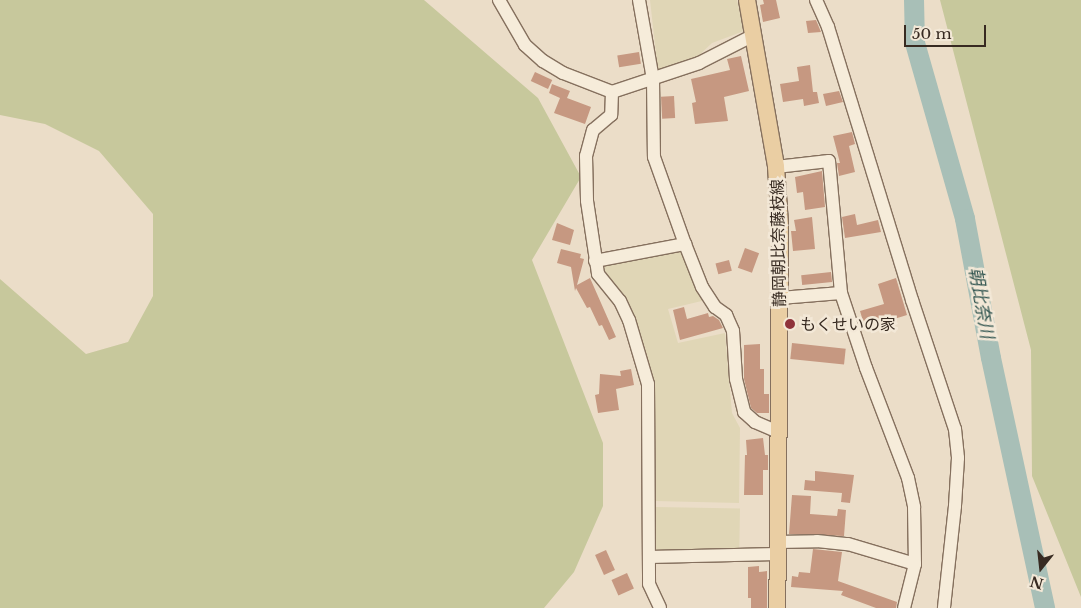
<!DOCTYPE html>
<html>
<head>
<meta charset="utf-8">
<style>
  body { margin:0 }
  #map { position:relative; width:1081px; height:608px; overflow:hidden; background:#ebddc8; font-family:"Libre Baskerville","Noto Sans JP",serif }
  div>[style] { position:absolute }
  .farmland>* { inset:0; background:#e0d6b6; transform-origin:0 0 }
  .green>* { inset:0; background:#c7c89c }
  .river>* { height:20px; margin:-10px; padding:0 10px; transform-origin:10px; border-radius:10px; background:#a8bfb7 }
  .building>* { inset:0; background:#c69881; transform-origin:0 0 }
  .roads { filter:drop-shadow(1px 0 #85705e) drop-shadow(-1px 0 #85705e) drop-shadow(0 1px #85705e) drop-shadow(0 -1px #85705e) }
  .minor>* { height:12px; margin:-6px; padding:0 6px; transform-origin:6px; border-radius:6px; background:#f6ecda }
  .major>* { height:16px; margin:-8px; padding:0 8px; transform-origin:8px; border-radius:8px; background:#eacea3 }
  .dots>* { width:14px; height:14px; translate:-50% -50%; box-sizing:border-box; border:2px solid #f3e8d7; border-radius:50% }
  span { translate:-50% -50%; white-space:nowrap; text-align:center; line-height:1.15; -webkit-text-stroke:5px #f3e8d7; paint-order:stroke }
  .street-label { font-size:16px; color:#372a21 }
  .poi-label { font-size:16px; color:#372a21 }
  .left { translate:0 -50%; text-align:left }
  .water-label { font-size:18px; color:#315550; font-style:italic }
  .north { position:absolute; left:1016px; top:543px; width:50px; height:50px; -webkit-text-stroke:4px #f3e8d7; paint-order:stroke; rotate:196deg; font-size:14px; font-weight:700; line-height:20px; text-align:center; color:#372a21 }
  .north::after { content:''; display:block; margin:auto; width:18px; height:22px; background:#372a21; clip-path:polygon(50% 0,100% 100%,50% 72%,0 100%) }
  .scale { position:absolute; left:904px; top:25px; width:82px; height:22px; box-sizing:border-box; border:2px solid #372a21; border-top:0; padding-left:6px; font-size:15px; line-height:18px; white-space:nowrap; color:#372a21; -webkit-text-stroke:4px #f3e8d7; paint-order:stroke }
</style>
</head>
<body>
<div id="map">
  <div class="farmland">
    <i style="clip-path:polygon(650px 0,737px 0,744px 31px,712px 43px,694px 60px,658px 71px)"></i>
    <i style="clip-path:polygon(681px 249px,706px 300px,668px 309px,678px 343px,725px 333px,732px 413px,740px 428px,739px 503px,655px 501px,654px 408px,630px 309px,621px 292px,607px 278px,603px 263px)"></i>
    <i style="left:656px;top:507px;width:84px;height:43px;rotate:1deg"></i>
  </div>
  <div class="green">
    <i style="clip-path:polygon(0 0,424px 0,538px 98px,581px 177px,532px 260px,603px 443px,603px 506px,574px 572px,544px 608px,0 608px,0 279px,86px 354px,128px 342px,153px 296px,153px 214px,99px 151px,45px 124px,0 115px)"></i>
    <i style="clip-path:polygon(940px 0,1081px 0,1081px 597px,1032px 476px,1031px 350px)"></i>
  </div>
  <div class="river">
    <i style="left:914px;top:0;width:43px;rotate:88.7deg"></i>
    <i style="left:915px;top:43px;width:183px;rotate:74.1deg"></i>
    <i style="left:965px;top:219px;width:141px;rotate:79.4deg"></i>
    <i style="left:991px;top:358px;width:256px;rotate:77.8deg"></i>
  </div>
  <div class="building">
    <i style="clip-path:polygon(763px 0,776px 0,780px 18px,763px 22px,760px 5px,764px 4px)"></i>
    <i style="clip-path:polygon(816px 20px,821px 32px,808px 33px,806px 21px)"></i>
    <i style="left:639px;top:52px;width:12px;height:22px;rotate:81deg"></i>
    <i style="clip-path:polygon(741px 56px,749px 91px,724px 97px,728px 121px,695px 124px,692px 103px,696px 102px,691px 79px,730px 70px,727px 59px)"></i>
    <i style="clip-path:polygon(810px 65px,813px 92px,817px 92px,819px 103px,804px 106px,803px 99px,783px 102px,780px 84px,799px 81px,797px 67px)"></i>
    <i style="left:535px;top:72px;width:19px;height:10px;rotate:25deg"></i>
    <i style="clip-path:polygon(552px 84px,570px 91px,567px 98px,591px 107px,585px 124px,554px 113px,560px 98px,549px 93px)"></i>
    <i style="clip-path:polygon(839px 91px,843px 102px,826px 106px,823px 94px)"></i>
    <i style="left:674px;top:96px;width:22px;height:13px;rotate:87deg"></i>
    <i style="clip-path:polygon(852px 132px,855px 144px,849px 146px,855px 172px,839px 176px,837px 163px,840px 163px,833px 136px)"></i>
    <i style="clip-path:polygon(822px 171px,825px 207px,805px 210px,803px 192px,797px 193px,795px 177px)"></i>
    <i style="clip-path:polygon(855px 214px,857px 225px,878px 220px,881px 232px,845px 238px,842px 217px)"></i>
    <i style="clip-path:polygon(812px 217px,815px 249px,793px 251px,791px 231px,796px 231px,794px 220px)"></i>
    <i style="clip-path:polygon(557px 223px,574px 230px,570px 245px,552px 240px)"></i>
    <i style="left:745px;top:248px;width:15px;height:21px;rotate:20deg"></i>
    <i style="clip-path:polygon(561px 249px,581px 254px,580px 258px,584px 259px,577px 285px,590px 278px,616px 337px,609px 340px,602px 325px,599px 326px,590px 307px,587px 308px,576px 288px,575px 291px,571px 267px,557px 263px)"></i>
    <i style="left:729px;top:260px;width:11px;height:14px;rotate:75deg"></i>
    <i style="left:831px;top:272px;width:10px;height:30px;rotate:84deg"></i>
    <i style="clip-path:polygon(896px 278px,907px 315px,865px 328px,860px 311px,884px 304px,878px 284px)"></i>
    <i style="clip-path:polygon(684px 307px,687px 319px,708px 313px,709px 317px,713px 316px,719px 320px,723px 328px,680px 340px,673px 310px)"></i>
    <i style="left:792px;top:343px;width:54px;height:16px;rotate:6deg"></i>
    <i style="clip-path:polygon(760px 344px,760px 369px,764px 369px,764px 394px,769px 394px,769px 413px,757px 413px,751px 408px,744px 379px,744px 345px)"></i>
    <i style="clip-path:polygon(631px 369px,634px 385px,616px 389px,619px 410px,598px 413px,595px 395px,599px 394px,600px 374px,621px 376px,620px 371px)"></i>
    <i style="clip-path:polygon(763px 438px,765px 455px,768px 455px,768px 470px,763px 470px,763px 495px,744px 495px,745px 455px,747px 455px,746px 440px)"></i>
    <i style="clip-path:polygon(815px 471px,854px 475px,850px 503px,841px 502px,842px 493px,804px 490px,805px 480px,815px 481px)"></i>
    <i style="clip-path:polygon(792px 495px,811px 496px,810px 514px,837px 516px,838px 509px,846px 510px,844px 536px,789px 534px)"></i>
    <i style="clip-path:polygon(813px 549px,842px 552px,838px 581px,897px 602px,896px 608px,876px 608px,841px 595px,843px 591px,791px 587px,792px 576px,798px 577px,799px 572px,810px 573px)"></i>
    <i style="left:606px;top:550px;width:22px;height:12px;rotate:66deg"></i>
    <i style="clip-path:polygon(759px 566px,759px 572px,767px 571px,767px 608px,751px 608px,751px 598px,748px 598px,748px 567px)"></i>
    <i style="left:627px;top:573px;width:17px;height:17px;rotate:66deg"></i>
  </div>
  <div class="roads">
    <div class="minor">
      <i style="left:499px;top:0;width:52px;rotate:60deg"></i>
      <i style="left:525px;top:45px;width:24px;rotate:42deg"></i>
      <i style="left:543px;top:61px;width:23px;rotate:31deg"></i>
      <i style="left:563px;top:73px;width:53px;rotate:21.2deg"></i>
      <i style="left:612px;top:92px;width:92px;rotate:-18.4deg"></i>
      <i style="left:699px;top:63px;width:62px;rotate:-27deg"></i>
      <i style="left:639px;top:0;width:80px;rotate:80deg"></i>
      <i style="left:653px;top:79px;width:78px;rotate:89.3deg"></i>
      <i style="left:654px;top:157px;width:92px;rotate:70.4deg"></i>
      <i style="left:685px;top:244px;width:46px;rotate:68.4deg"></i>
      <i style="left:702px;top:287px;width:24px;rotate:57deg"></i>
      <i style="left:715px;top:307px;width:14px;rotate:36deg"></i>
      <i style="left:726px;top:315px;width:17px;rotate:66deg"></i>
      <i style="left:733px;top:331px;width:48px;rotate:86.4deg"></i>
      <i style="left:736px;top:379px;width:34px;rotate:76deg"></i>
      <i style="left:744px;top:412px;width:15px;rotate:42deg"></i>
      <i style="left:755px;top:422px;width:26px;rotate:23deg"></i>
      <i style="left:816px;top:0;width:30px;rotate:66deg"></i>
      <i style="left:828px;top:27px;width:286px;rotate:72.9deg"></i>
      <i style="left:912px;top:300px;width:136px;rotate:71.6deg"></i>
      <i style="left:955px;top:429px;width:29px;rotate:84deg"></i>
      <i style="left:958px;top:458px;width:48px;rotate:93.6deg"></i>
      <i style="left:955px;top:506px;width:103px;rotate:96.2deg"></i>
      <i style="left:612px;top:92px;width:23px;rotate:92deg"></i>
      <i style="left:611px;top:115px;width:23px;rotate:140deg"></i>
      <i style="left:593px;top:130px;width:27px;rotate:105deg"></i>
      <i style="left:586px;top:156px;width:45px;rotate:88.7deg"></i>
      <i style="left:587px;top:201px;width:74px;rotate:81.4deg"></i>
      <i style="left:598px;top:274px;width:35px;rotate:51deg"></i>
      <i style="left:620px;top:301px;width:21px;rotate:65deg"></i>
      <i style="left:629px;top:320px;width:67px;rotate:73.5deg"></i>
      <i style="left:648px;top:384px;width:200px;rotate:89.7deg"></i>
      <i style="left:649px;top:584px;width:26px;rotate:65deg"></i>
      <i style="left:776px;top:167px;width:53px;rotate:-6.5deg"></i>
      <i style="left:829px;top:161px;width:133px;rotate:84.8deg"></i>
      <i style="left:841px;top:293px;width:79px;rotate:71.6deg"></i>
      <i style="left:866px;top:368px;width:118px;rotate:69.1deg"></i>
      <i style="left:908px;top:478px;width:30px;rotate:78deg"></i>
      <i style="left:914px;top:507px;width:57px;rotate:89deg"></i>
      <i style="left:915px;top:564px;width:45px;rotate:104deg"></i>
      <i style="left:595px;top:261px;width:92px;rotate:-10.7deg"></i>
      <i style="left:780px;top:298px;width:61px;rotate:-4.7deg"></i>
      <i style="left:778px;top:542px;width:39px;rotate:-1deg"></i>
      <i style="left:817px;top:541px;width:31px;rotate:6deg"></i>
      <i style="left:848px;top:544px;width:70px;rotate:16.6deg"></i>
      <i style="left:649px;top:557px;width:128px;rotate:-1.3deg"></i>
    </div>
    <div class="major">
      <i style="left:747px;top:0;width:169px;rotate:80.1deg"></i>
      <i style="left:776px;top:167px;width:57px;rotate:86deg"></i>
      <i style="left:780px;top:224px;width:384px;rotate:90.4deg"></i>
    </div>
  </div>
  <div class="dots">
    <i style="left:790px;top:324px;background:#8f333b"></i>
  </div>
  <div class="street-label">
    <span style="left:778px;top:243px;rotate:-91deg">静岡朝比奈藤枝線</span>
  </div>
  <div class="poi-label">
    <span class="left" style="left:800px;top:324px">もくせいの家</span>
  </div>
  <div class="water-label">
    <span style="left:981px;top:303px;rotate:80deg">朝比奈川</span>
  </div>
  <div class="north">N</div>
  <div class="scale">50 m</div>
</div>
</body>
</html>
